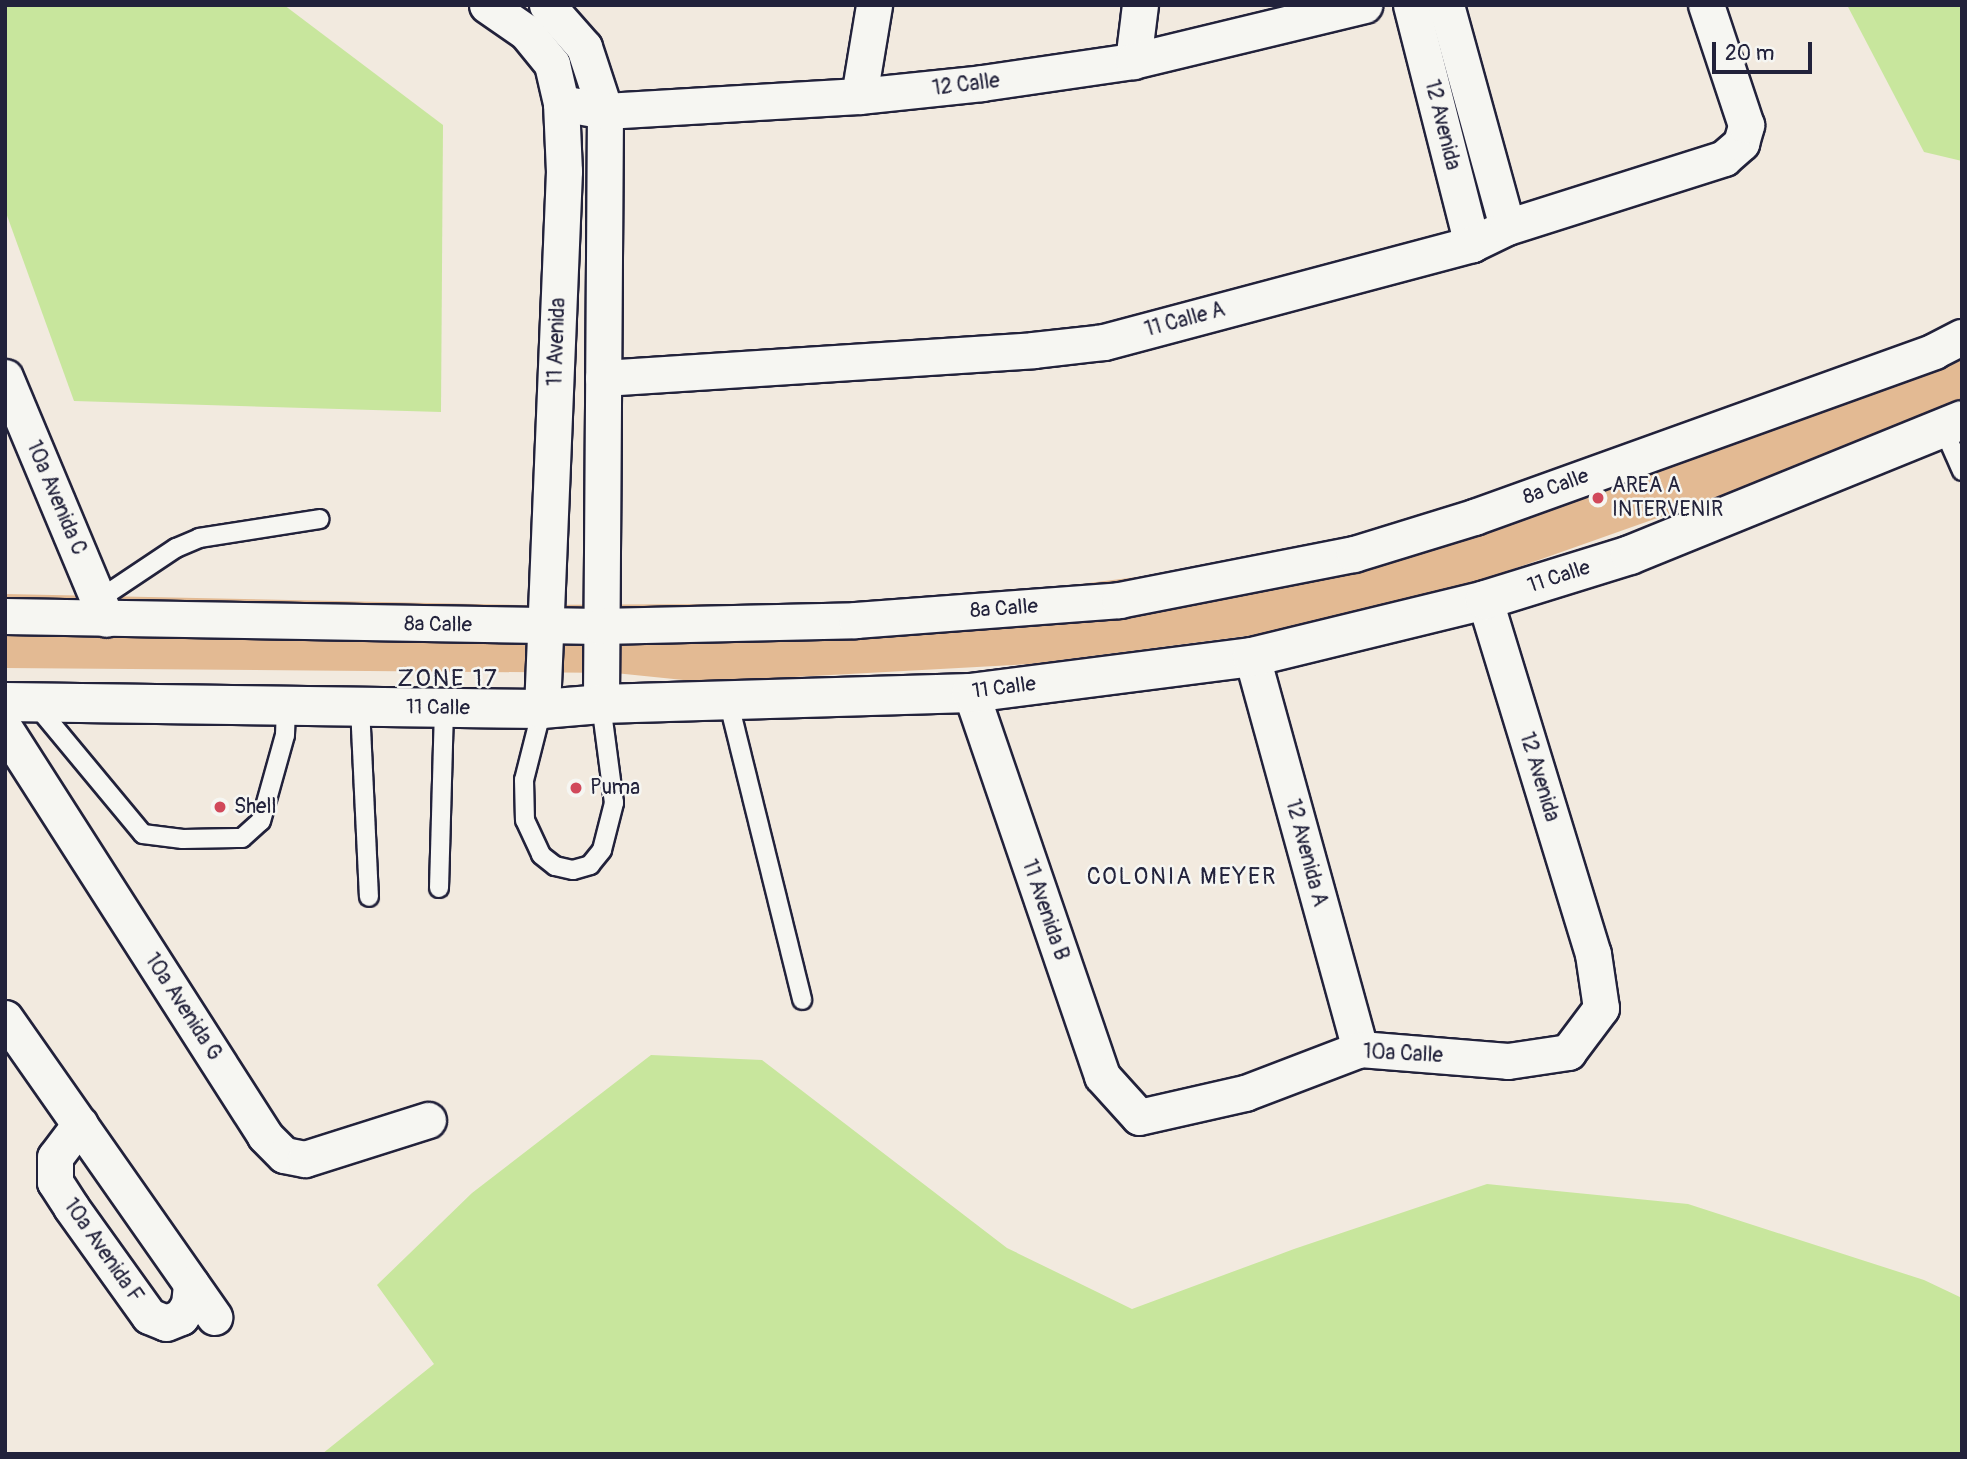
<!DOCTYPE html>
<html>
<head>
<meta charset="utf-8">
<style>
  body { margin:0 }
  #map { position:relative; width:1967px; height:1459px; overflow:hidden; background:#f2eadf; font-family:Pangolin,sans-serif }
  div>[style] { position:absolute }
  .green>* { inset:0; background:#c8e69d }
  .building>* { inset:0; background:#e3ba93 }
  .roads { filter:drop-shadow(2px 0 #22223b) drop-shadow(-2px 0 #22223b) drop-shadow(0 2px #22223b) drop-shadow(0 -2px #22223b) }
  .lane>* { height:18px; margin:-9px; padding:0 9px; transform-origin:9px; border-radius:9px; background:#f6f6f2 }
  .street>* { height:35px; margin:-17.5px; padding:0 17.5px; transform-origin:17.5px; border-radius:17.5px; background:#f6f6f2 }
  .secondary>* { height:38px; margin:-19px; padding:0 19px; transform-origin:19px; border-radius:19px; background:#f6f6f2 }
  .dots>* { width:19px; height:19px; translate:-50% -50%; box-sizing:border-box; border:4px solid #f6f6f2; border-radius:50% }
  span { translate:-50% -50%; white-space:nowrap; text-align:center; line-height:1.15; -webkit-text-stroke:5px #f6f6f2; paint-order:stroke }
  .street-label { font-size:21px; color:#22223b }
  .poi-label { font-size:21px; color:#22223b }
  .left { translate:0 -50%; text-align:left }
  .neighbourhood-label { font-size:23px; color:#22223b; letter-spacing:2px }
  .quarter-label { font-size:24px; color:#22223b; letter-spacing:2px }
  .frame { position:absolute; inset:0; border:7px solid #22223b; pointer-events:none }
  .scale { position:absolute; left:1712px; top:42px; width:100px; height:32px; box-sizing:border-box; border:4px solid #22223b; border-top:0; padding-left:9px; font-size:21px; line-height:24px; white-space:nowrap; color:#22223b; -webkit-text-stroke:5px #f6f6f2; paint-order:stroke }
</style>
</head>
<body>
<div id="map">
  <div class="green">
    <i style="clip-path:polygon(5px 5px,284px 5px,443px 125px,441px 412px,74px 401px,5px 210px)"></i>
    <i style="clip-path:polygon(1847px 5px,1962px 5px,1962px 161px,1924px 152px)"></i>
    <i style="clip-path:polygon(651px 1055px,762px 1060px,1007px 1248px,1132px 1309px,1294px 1249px,1487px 1184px,1688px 1204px,1924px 1280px,1962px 1298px,1962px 1454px,322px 1454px,434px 1364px,377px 1285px,472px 1193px)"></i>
  </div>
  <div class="building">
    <i style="clip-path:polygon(1962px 337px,1962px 410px,1491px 577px,1270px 633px,1030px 664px,703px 682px,615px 673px,5px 668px,5px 594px,519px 605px,926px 603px,1283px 559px,1675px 436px)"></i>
  </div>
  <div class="roads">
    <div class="lane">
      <i style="left:1943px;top:428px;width:47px;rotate:66.2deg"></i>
      <i style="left:98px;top:600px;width:94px;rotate:-33.7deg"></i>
      <i style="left:176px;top:548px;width:25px;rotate:-23deg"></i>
      <i style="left:199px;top:538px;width:122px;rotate:-8.9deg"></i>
      <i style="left:728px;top:700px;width:309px;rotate:76.1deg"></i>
      <i style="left:35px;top:704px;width:169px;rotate:50.3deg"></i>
      <i style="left:143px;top:834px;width:40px;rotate:7.1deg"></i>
      <i style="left:183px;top:839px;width:59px;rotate:-1deg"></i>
      <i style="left:242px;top:838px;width:25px;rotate:-42deg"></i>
      <i style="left:261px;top:821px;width:89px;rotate:-74.4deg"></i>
      <i style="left:285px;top:735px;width:29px;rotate:-88deg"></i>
      <i style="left:360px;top:707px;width:190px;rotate:87.3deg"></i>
      <i style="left:542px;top:709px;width:73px;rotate:104.2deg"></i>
      <i style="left:524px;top:780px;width:40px;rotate:88.6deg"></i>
      <i style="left:525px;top:820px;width:38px;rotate:65deg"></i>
      <i style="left:541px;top:855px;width:18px;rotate:38deg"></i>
      <i style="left:555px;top:866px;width:18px;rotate:13deg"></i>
      <i style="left:573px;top:870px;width:18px;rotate:-16deg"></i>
      <i style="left:590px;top:865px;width:19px;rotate:-51deg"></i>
      <i style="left:602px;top:850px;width:49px;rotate:-75.7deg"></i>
      <i style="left:614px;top:803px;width:100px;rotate:-97.5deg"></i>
      <i style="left:439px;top:888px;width:181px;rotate:-88.4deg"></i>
    </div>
    <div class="street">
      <i style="left:487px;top:5px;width:47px;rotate:34.7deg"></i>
      <i style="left:526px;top:32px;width:41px;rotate:50.9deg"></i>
      <i style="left:552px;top:64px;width:40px;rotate:77deg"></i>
      <i style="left:561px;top:103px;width:68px;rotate:87.5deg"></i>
      <i style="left:564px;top:171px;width:538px;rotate:92.34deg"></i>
      <i style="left:547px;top:5px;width:56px;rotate:48.6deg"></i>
      <i style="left:584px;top:47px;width:67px;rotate:71.8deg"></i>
      <i style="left:605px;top:111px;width:593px;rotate:90.39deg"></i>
      <i style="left:1411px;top:5px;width:247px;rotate:75.7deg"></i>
      <i style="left:1446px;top:5px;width:230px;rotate:74.6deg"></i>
      <i style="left:1133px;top:61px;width:56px;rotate:-82.9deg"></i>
      <i style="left:859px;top:96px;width:92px;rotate:-80.6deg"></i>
      <i style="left:561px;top:103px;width:45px;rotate:10.3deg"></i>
      <i style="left:605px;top:111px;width:254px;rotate:-3.4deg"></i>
      <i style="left:859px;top:96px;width:124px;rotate:-6deg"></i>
      <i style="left:982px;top:83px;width:153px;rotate:-8.3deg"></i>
      <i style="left:1133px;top:61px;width:238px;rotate:-13.6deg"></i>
      <i style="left:5px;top:377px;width:262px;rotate:67.3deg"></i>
      <i style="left:603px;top:378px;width:431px;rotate:-3.7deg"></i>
      <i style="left:1033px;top:350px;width:71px;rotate:-6.4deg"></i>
      <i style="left:1104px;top:342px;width:381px;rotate:-14.9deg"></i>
      <i style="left:1472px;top:244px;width:39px;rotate:-26deg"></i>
      <i style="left:1507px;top:227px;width:228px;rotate:-17.6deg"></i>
      <i style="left:1724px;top:158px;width:23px;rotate:-41deg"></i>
      <i style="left:1741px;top:143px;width:19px;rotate:-74deg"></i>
      <i style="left:1746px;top:125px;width:126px;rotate:-108.4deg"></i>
      <i style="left:5px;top:616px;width:595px;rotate:0.96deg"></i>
      <i style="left:600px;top:626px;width:256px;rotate:-1.3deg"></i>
      <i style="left:856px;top:620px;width:264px;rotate:-4.3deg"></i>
      <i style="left:1119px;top:600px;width:239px;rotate:-11.1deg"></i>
      <i style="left:1354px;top:554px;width:126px;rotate:-17.1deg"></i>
      <i style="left:1474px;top:517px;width:489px;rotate:-19.8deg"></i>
      <i style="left:1934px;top:351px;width:31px;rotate:-27deg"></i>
      <i style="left:1252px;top:657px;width:407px;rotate:74.6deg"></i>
      <i style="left:971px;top:693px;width:405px;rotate:71.1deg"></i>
      <i style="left:1102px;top:1076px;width:55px;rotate:47.9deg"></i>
      <i style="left:1139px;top:1117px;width:109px;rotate:-12.8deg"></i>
      <i style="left:1245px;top:1093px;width:123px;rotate:-20.9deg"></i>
      <i style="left:1360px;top:1049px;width:148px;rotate:4.6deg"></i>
      <i style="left:1508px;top:1061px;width:61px;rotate:-8.5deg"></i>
      <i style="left:1568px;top:1052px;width:55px;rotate:-53.1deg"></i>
      <i style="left:1601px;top:1008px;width:55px;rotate:-98.4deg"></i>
      <i style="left:1593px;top:954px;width:370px;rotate:-107deg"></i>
      <i style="left:5px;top:729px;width:483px;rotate:57.4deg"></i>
      <i style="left:265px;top:1136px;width:27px;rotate:45deg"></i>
      <i style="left:284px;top:1155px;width:21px;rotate:11deg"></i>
      <i style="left:305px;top:1159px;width:129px;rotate:-17.6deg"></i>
      <i style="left:5px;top:1018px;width:365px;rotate:55deg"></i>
      <i style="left:80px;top:1124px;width:41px;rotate:127.1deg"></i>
      <i style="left:55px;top:1157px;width:25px;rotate:90deg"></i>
      <i style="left:55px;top:1182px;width:30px;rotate:57deg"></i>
      <i style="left:71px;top:1207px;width:134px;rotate:54.4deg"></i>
      <i style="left:149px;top:1316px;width:18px;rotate:22deg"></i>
      <i style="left:166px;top:1323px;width:16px;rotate:-22deg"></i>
      <i style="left:181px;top:1317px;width:15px;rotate:-58deg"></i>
      <i style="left:189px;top:1304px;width:20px;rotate:-84deg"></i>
    </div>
    <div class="secondary">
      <i style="left:5px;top:702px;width:537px;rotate:0.75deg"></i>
      <i style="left:542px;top:709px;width:59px;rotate:-4.8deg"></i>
      <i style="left:601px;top:704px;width:370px;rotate:-1.7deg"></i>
      <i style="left:971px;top:693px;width:283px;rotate:-7.3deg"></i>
      <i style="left:1252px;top:657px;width:240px;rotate:-13.7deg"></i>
      <i style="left:1485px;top:600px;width:152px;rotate:-17.2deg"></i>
      <i style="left:1630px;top:555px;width:358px;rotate:-22.1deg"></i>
    </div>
  </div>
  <div class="dots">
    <i style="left:1598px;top:498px;background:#d1495b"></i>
    <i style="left:576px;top:788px;background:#d1495b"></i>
    <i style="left:220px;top:807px;background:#d1495b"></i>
  </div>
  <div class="street-label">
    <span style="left:966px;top:85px;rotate:-7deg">12 Calle</span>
    <span style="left:1442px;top:125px;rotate:76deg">12 Avenida</span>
    <span style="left:1185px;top:320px;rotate:-15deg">11 Calle A</span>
    <span style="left:557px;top:342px;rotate:-88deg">11 Avenida</span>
    <span style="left:1556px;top:487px;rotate:-20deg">8a Calle</span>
    <span style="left:56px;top:498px;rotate:67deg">10a Avenida C</span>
    <span style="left:1559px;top:577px;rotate:-18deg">11 Calle</span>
    <span style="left:1004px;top:609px;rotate:-4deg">8a Calle</span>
    <span style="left:438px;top:625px;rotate:1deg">8a Calle</span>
    <span style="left:1004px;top:688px;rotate:-7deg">11 Calle</span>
    <span style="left:438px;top:708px;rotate:1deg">11 Calle</span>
    <span style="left:1539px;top:777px;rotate:73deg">12 Avenida</span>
    <span style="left:1306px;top:853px;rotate:75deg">12 Avenida A</span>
    <span style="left:1045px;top:910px;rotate:71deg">11 Avenida B</span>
    <span style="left:183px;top:1007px;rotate:57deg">10a Avenida G</span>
    <span style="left:1403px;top:1054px;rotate:3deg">10a Calle</span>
    <span style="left:103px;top:1251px;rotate:55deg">10a Avenida F</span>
  </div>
  <div class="poi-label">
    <span class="left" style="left:1612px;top:498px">AREA A<br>INTERVENIR</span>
    <span class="left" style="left:590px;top:788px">Puma</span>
    <span class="left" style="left:234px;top:807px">Shell</span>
  </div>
  <div class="neighbourhood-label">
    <span style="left:1182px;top:877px">COLONIA MEYER</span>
  </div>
  <div class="quarter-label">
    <span style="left:448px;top:679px">ZONE 17</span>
  </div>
  <div class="frame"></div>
  <div class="scale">20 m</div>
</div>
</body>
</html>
